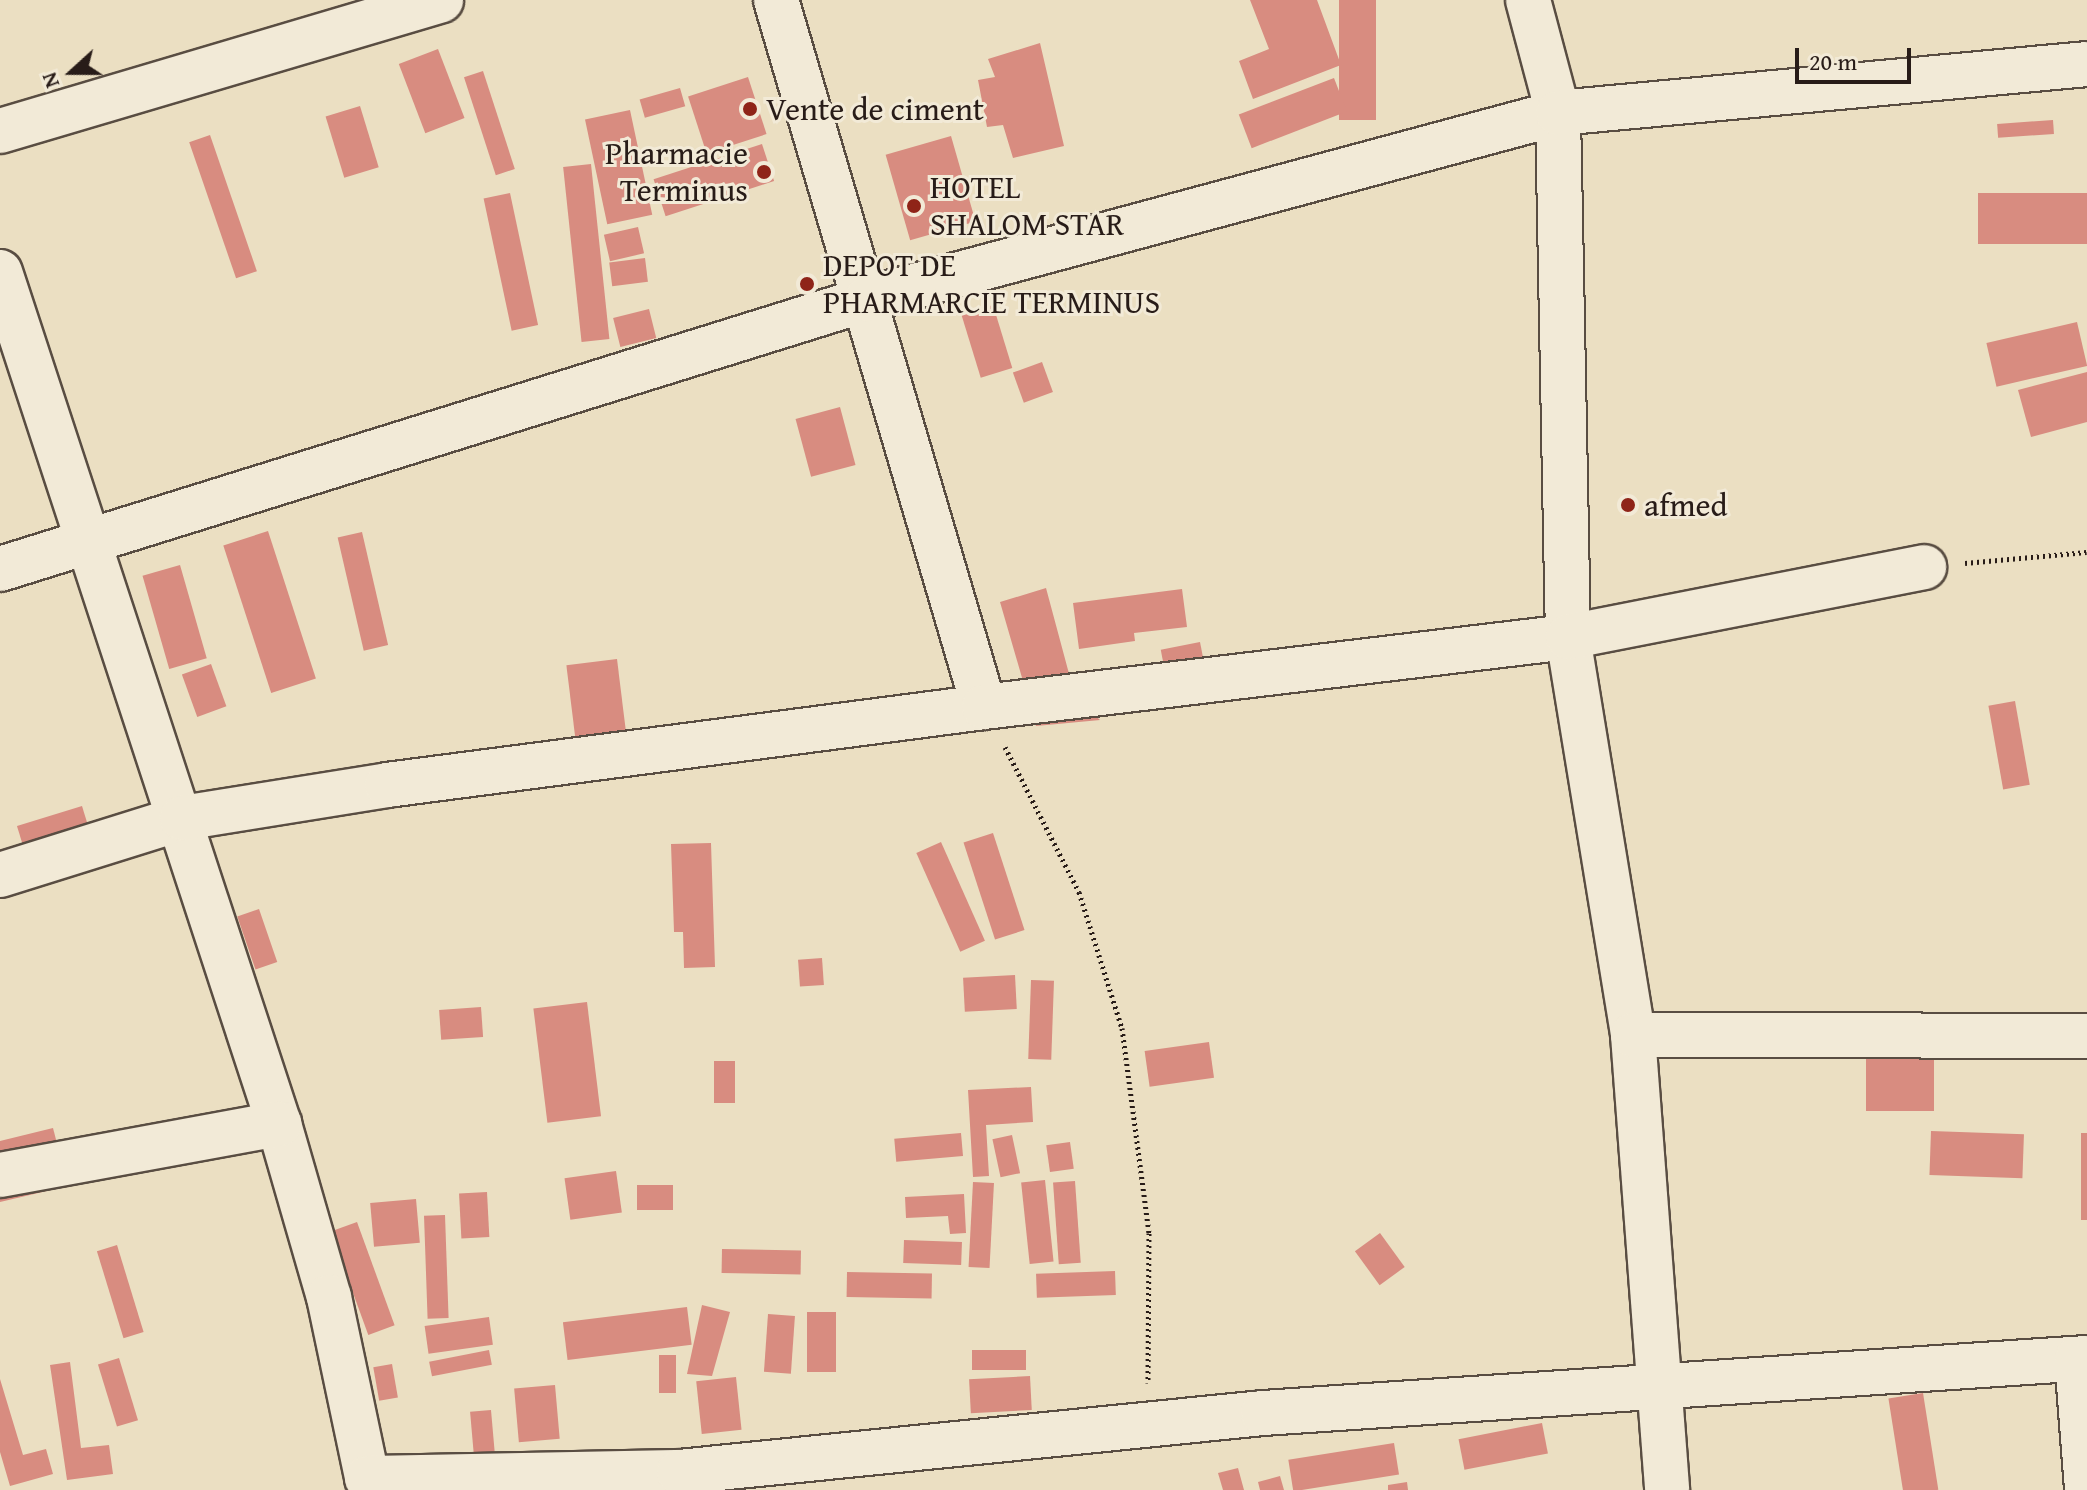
<!DOCTYPE html>
<html>
<head>
<meta charset="utf-8">
<style>
  body { margin:0 }
  #map { position:relative; width:2087px; height:1490px; overflow:hidden; background:#ebdfc2; font-family:"Gentium Book Plus",serif }
  div>[style] { position:absolute }
  .building>* { inset:0; background:#d88c80; transform-origin:0 0 }
  .path>* { height:5px; margin-top:-2.5px; transform-origin:0; background:repeating-linear-gradient(90deg,#281c18 0 2px,transparent 0 6px) }
  .roads { filter:drop-shadow(2px 0 #594d42) drop-shadow(-2px 0 #594d42) drop-shadow(0 2px #594d42) drop-shadow(0 -2px #594d42) }
  .minor>* { height:44px; margin:-22px; padding:0 22px; transform-origin:22px; border-radius:22px; background:#f2ead7 }
  .dots>* { width:22px; height:22px; translate:-50% -50%; box-sizing:border-box; border:4px solid #f2ead7; border-radius:50% }
  span { translate:-50% -50%; white-space:nowrap; text-align:center; line-height:1.15; -webkit-text-stroke:6px #f2ead7; paint-order:stroke }
  .poi-label { font-size:32px; color:#281c18 }
  .left { translate:0 -50%; text-align:left }
  .right { translate:-100% -50%; text-align:right }
  .north { position:absolute; left:32px; top:32px; width:80px; height:80px; -webkit-text-stroke:6px #f2ead7; paint-order:stroke; rotate:249deg; font-size:22px; font-weight:700; line-height:32px; text-align:center; color:#281c18 }
  .north::after { content:''; display:block; margin:auto; width:28px; height:36px; background:#281c18; clip-path:polygon(50% 0,100% 100%,50% 72%,0 100%) }
  .scale { position:absolute; left:1795px; top:48px; width:116px; height:36px; box-sizing:border-box; border:4px solid #281c18; border-top:0; padding-left:10px; font-size:24px; line-height:28px; white-space:nowrap; color:#281c18; -webkit-text-stroke:6px #f2ead7; paint-order:stroke }
</style>
</head>
<body>
<div id="map">
  <div class="building">
    <i style="clip-path:polygon(1250px 0,1317px 0,1341px 65px,1253px 99px,1239px 61px,1269px 49px)"></i>
    <i style="left:1339px;top:0;width:37px;height:120px"></i>
    <i style="clip-path:polygon(1040px 43px,1064px 146px,1013px 158px,1003px 125px,987px 127px,978px 80px,995px 77px,988px 59px)"></i>
    <i style="left:438px;top:49px;width:74px;height:42px;rotate:69deg"></i>
    <i style="left:483px;top:71px;width:103px;height:20px;rotate:72deg"></i>
    <i style="left:748px;top:77px;width:60px;height:63px;rotate:72deg"></i>
    <i style="left:1334px;top:78px;width:36px;height:102px;rotate:69deg"></i>
    <i style="left:680px;top:88px;width:19px;height:42px;rotate:74deg"></i>
    <i style="left:360px;top:106px;width:64px;height:36px;rotate:73deg"></i>
    <i style="left:630px;top:110px;width:107px;height:46px;rotate:78deg"></i>
    <i style="left:2053px;top:120px;width:14px;height:56px;rotate:86deg"></i>
    <i style="left:210px;top:135px;width:144px;height:22px;rotate:71deg"></i>
    <i style="left:951px;top:136px;width:89px;height:68px;rotate:74deg"></i>
    <i style="left:762px;top:144px;width:39px;height:114px;rotate:72deg"></i>
    <i style="left:591px;top:164px;width:176px;height:28px;rotate:84deg"></i>
    <i style="left:510px;top:193px;width:135px;height:27px;rotate:78deg"></i>
    <i style="left:2087px;top:193px;width:51px;height:109px;rotate:90deg"></i>
    <i style="left:638px;top:227px;width:27px;height:35px;rotate:77deg"></i>
    <i style="left:645px;top:258px;width:24px;height:36px;rotate:83deg"></i>
    <i style="left:993px;top:305px;width:66px;height:33px;rotate:73deg"></i>
    <i style="left:649px;top:309px;width:30px;height:37px;rotate:76deg"></i>
    <i style="left:2077px;top:322px;width:45px;height:93px;rotate:77deg"></i>
    <i style="left:1042px;top:362px;width:32px;height:31px;rotate:70deg"></i>
    <i style="clip-path:polygon(2087px 372px,2087px 422px,2031px 437px,2018px 390px)"></i>
    <i style="left:840px;top:407px;width:60px;height:46px;rotate:75deg"></i>
    <i style="left:268px;top:531px;width:155px;height:47px;rotate:72deg"></i>
    <i style="left:362px;top:532px;width:116px;height:25px;rotate:77deg"></i>
    <i style="left:180px;top:565px;width:97px;height:39px;rotate:74deg"></i>
    <i style="clip-path:polygon(1046px 588px,1075px 696px,1100px 720px,1036px 726px,1000px 602px)"></i>
    <i style="clip-path:polygon(1182px 589px,1187px 627px,1134px 633px,1135px 641px,1079px 649px,1073px 603px)"></i>
    <i style="left:1200px;top:642px;width:51px;height:40px;rotate:79deg"></i>
    <i style="left:617px;top:659px;width:118px;height:51px;rotate:83deg"></i>
    <i style="left:211px;top:664px;width:45px;height:31px;rotate:70deg"></i>
    <i style="left:2015px;top:701px;width:85px;height:27px;rotate:80deg"></i>
    <i style="left:82px;top:806px;width:45px;height:68px;rotate:73deg"></i>
    <i style="left:993px;top:833px;width:102px;height:31px;rotate:72deg"></i>
    <i style="left:941px;top:842px;width:108px;height:27px;rotate:66deg"></i>
    <i style="clip-path:polygon(711px 843px,715px 967px,684px 968px,683px 932px,674px 932px,671px 844px)"></i>
    <i style="left:259px;top:909px;width:56px;height:23px;rotate:71deg"></i>
    <i style="left:822px;top:958px;width:27px;height:24px;rotate:86deg"></i>
    <i style="left:1015px;top:975px;width:34px;height:52px;rotate:87deg"></i>
    <i style="left:1031px;top:980px;width:23px;height:79px;rotate:2deg"></i>
    <i style="left:587px;top:1002px;width:115px;height:54px;rotate:83deg"></i>
    <i style="left:481px;top:1007px;width:30px;height:42px;rotate:86deg"></i>
    <i style="left:1209px;top:1042px;width:36px;height:65px;rotate:82deg"></i>
    <i style="left:1866px;top:1052px;width:68px;height:59px"></i>
    <i style="left:714px;top:1061px;width:21px;height:42px"></i>
    <i style="clip-path:polygon(1031px 1087px,1033px 1122px,986px 1125px,989px 1176px,973px 1177px,968px 1090px)"></i>
    <i style="clip-path:polygon(53px 1128px,68px 1186px,0 1202px,0 1141px)"></i>
    <i style="left:1931px;top:1131px;width:93px;height:44px;rotate:2deg"></i>
    <i style="left:961px;top:1133px;width:23px;height:67px;rotate:85deg"></i>
    <i style="left:2081px;top:1133px;width:6px;height:87px"></i>
    <i style="left:1012px;top:1135px;width:39px;height:20px;rotate:78deg"></i>
    <i style="left:1070px;top:1142px;width:27px;height:24px;rotate:82deg"></i>
    <i style="left:616px;top:1171px;width:42px;height:52px;rotate:82deg"></i>
    <i style="left:1045px;top:1180px;width:82px;height:24px;rotate:84deg"></i>
    <i style="left:1075px;top:1181px;width:82px;height:22px;rotate:86deg"></i>
    <i style="left:973px;top:1182px;width:21px;height:85px;rotate:3deg"></i>
    <i style="left:637px;top:1185px;width:36px;height:25px"></i>
    <i style="left:487px;top:1192px;width:45px;height:28px;rotate:87deg"></i>
    <i style="clip-path:polygon(964px 1194px,966px 1233px,950px 1234px,948px 1216px,906px 1218px,905px 1197px)"></i>
    <i style="left:416px;top:1199px;width:44px;height:46px;rotate:85deg"></i>
    <i style="left:445px;top:1215px;width:103px;height:21px;rotate:88deg"></i>
    <i style="left:357px;top:1222px;width:110px;height:28px;rotate:70deg"></i>
    <i style="left:1380px;top:1233px;width:42px;height:31px;rotate:54deg"></i>
    <i style="left:904px;top:1240px;width:58px;height:23px;rotate:2deg"></i>
    <i style="left:117px;top:1245px;width:91px;height:21px;rotate:73deg"></i>
    <i style="left:722px;top:1249px;width:79px;height:24px;rotate:1deg"></i>
    <i style="left:1115px;top:1271px;width:24px;height:79px;rotate:88deg"></i>
    <i style="left:847px;top:1272px;width:85px;height:25px;rotate:1deg"></i>
    <i style="clip-path:polygon(702px 1305px,730px 1312px,712px 1376px,687px 1374px)"></i>
    <i style="left:687px;top:1307px;width:38px;height:125px;rotate:83deg"></i>
    <i style="left:807px;top:1312px;width:29px;height:60px"></i>
    <i style="left:768px;top:1314px;width:27px;height:58px;rotate:4deg"></i>
    <i style="left:489px;top:1317px;width:28px;height:65px;rotate:82deg"></i>
    <i style="left:489px;top:1350px;width:15px;height:61px;rotate:79deg"></i>
    <i style="left:972px;top:1350px;width:54px;height:20px"></i>
    <i style="left:659px;top:1355px;width:17px;height:38px"></i>
    <i style="left:119px;top:1358px;width:65px;height:22px;rotate:73deg"></i>
    <i style="clip-path:polygon(70px 1362px,81px 1448px,109px 1445px,113px 1474px,67px 1480px,50px 1365px)"></i>
    <i style="left:392px;top:1364px;width:34px;height:19px;rotate:80deg"></i>
    <i style="left:1030px;top:1376px;width:34px;height:61px;rotate:87deg"></i>
    <i style="left:736px;top:1377px;width:53px;height:40px;rotate:84deg"></i>
    <i style="clip-path:polygon(0 1379px,23px 1455px,46px 1449px,53px 1474px,10px 1486px,0 1452px)"></i>
    <i style="left:555px;top:1385px;width:54px;height:41px;rotate:85deg"></i>
    <i style="left:1923px;top:1393px;width:98px;height:35px;rotate:81deg"></i>
    <i style="left:491px;top:1410px;width:42px;height:21px;rotate:85deg"></i>
    <i style="left:1542px;top:1423px;width:31px;height:85px;rotate:79deg"></i>
    <i style="left:1394px;top:1443px;width:32px;height:107px;rotate:81deg"></i>
    <i style="clip-path:polygon(1238px 1468px,1244px 1490px,1223px 1490px,1218px 1473px)"></i>
    <i style="clip-path:polygon(1280px 1476px,1284px 1490px,1260px 1490px,1258px 1482px)"></i>
    <i style="clip-path:polygon(1407px 1482px,1408px 1490px,1388px 1490px,1388px 1485px)"></i>
  </div>
  <div class="path">
    <i style="left:1965px;top:563px;width:122px;rotate:-5.2deg"></i>
    <i style="left:1005px;top:747px;width:163px;rotate:63deg"></i>
    <i style="left:1079px;top:892px;width:143px;rotate:72.5deg"></i>
    <i style="left:1122px;top:1028px;width:207px;rotate:82.5deg"></i>
    <i style="left:1149px;top:1233px;width:150px;rotate:90.4deg"></i>
  </div>
  <div class="roads">
    <div class="minor">
      <i style="left:776px;top:0;width:737px;rotate:73.61deg"></i>
      <i style="left:1528px;top:0;width:117px;rotate:75.1deg"></i>
      <i style="left:1558px;top:113px;width:524px;rotate:88.91deg"></i>
      <i style="left:1568px;top:637px;width:403px;rotate:80.7deg"></i>
      <i style="left:1633px;top:1035px;width:456px;rotate:85.7deg"></i>
      <i style="left:0;top:131px;width:460px;rotate:-16.5deg"></i>
      <i style="left:0;top:272px;width:897px;rotate:71.87deg"></i>
      <i style="left:279px;top:1124px;width:180px;rotate:73.9deg"></i>
      <i style="left:329px;top:1297px;width:185px;rotate:78.1deg"></i>
      <i style="left:367px;top:1478px;width:312px;rotate:-1.1deg"></i>
      <i style="left:679px;top:1472px;width:587px;rotate:-5.77deg"></i>
      <i style="left:1263px;top:1413px;width:826px;rotate:-3.82deg"></i>
      <i style="left:0;top:569px;width:908px;rotate:-17.3deg"></i>
      <i style="left:867px;top:299px;width:716px;rotate:-15.07deg"></i>
      <i style="left:1558px;top:113px;width:531px;rotate:-5.29deg"></i>
      <i style="left:0;top:875px;width:191px;rotate:-17.4deg"></i>
      <i style="left:182px;top:818px;width:208px;rotate:-9.1deg"></i>
      <i style="left:387px;top:785px;width:602px;rotate:-7.44deg"></i>
      <i style="left:984px;top:707px;width:588px;rotate:-6.84deg"></i>
      <i style="left:1568px;top:637px;width:363px;rotate:-11.1deg"></i>
      <i style="left:1633px;top:1035px;width:454px;rotate:0.1deg"></i>
      <i style="left:0;top:1175px;width:284px;rotate:-10.4deg"></i>
      <i style="left:2077px;top:1359px;width:130px;rotate:85.6deg"></i>
    </div>
  </div>
  <div class="dots">
    <i style="left:750px;top:109px;background:#8f2418"></i>
    <i style="left:764px;top:172px;background:#8f2418"></i>
    <i style="left:914px;top:206px;background:#8f2418"></i>
    <i style="left:807px;top:284px;background:#8f2418"></i>
    <i style="left:1628px;top:505px;background:#8f2418"></i>
  </div>
  <div class="poi-label">
    <span class="left" style="left:766px;top:109px">Vente de ciment</span>
    <span class="right" style="left:748px;top:172px">Pharmacie<br>Terminus</span>
    <span class="left" style="left:930px;top:206px">HOTEL<br>SHALOM STAR</span>
    <span class="left" style="left:823px;top:284px">DEPOT DE<br>PHARMARCIE TERMINUS</span>
    <span class="left" style="left:1644px;top:505px">afmed</span>
  </div>
  <div class="north">N</div>
  <div class="scale">20 m</div>
</div>
</body>
</html>
